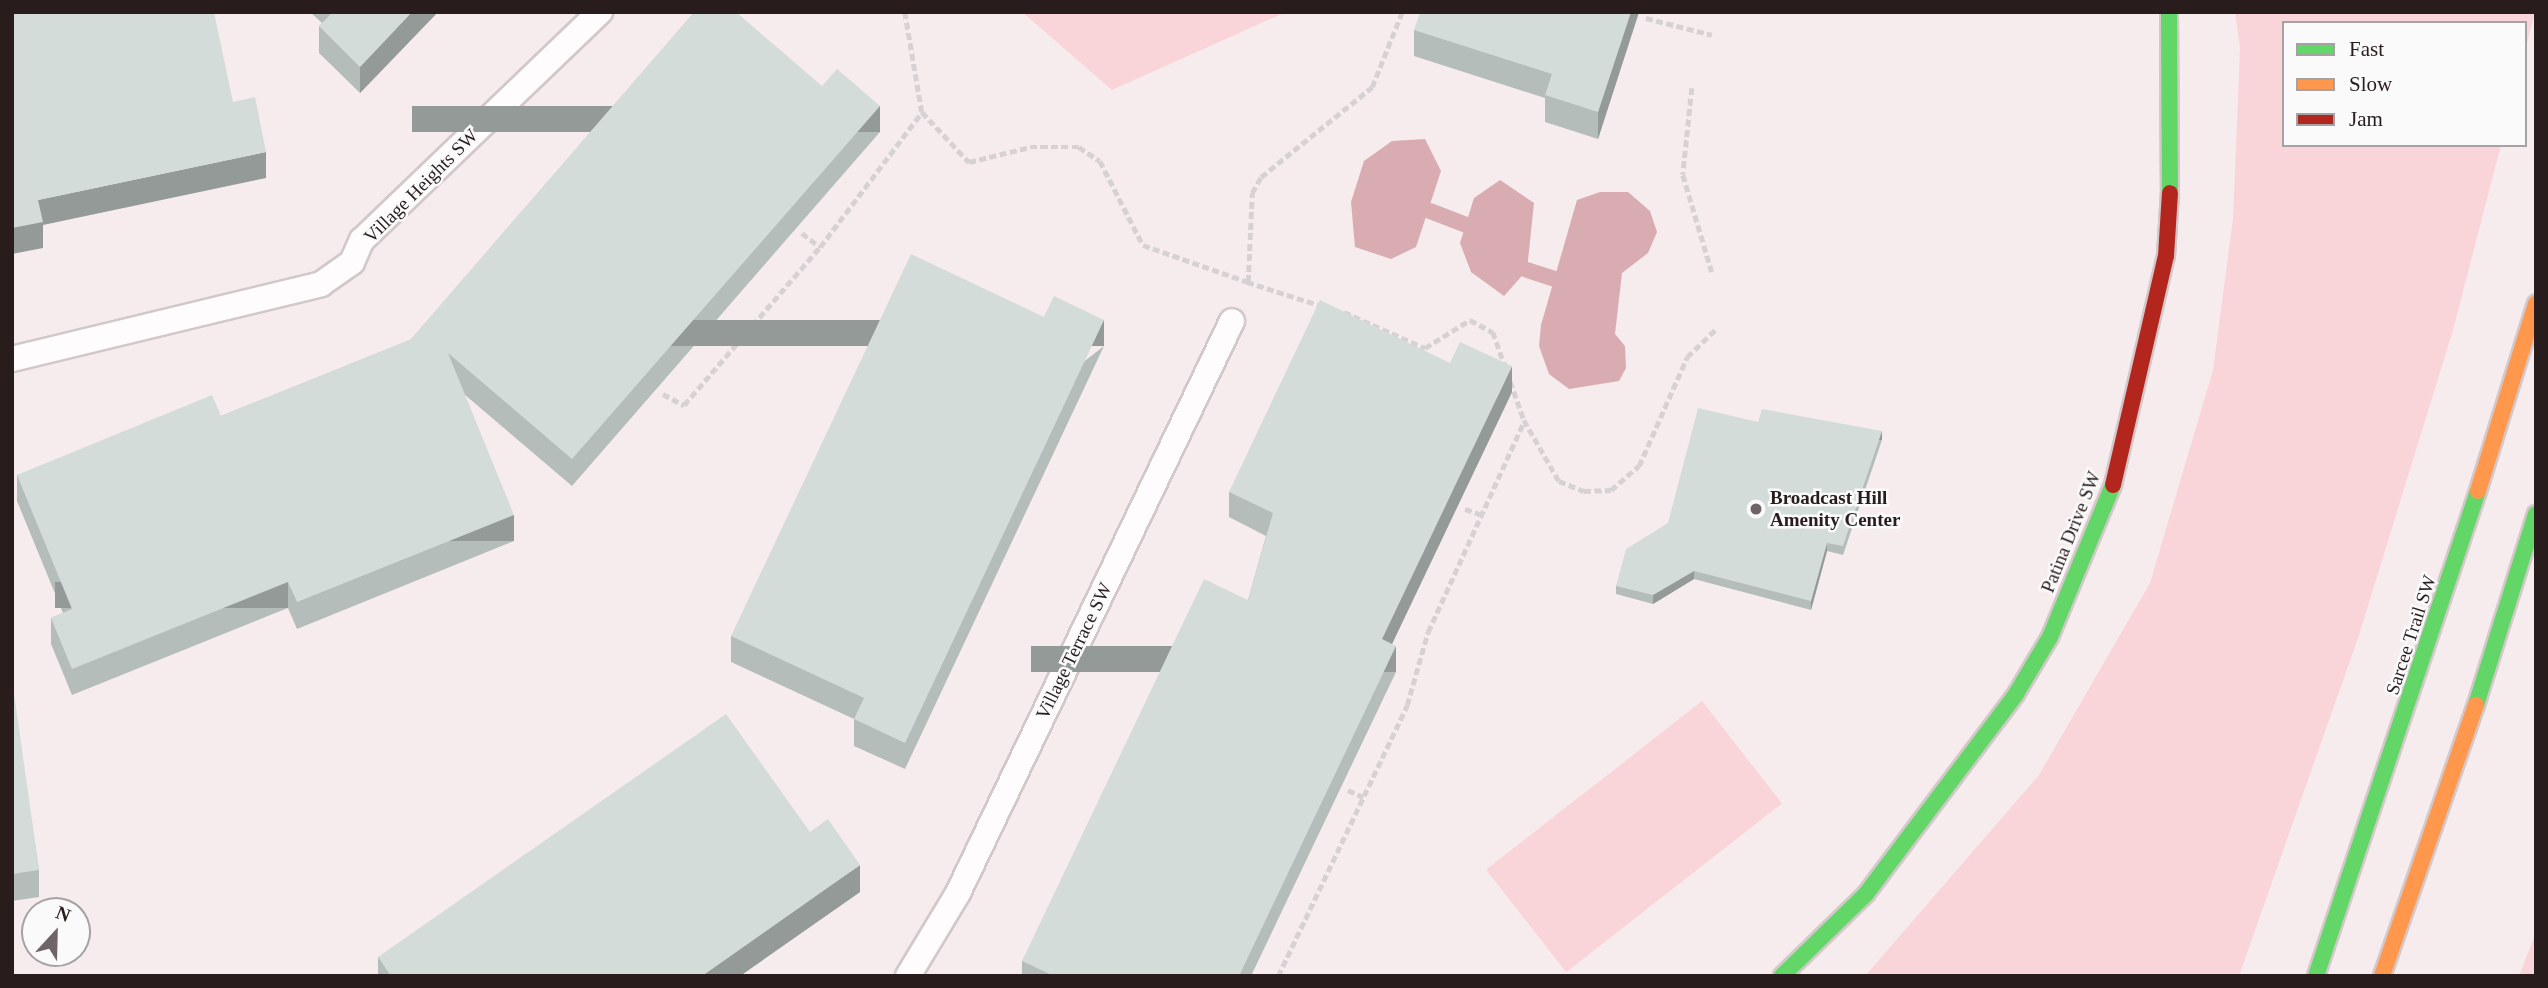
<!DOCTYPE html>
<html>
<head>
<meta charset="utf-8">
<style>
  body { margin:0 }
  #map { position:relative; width:2548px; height:988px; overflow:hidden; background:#f7eced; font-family:"Times New Roman",serif }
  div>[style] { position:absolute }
  .green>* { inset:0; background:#f9d5d9; transform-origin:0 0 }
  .water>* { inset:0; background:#d9acb2 }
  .stream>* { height:16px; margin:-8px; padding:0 8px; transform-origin:8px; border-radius:8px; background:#d9acb2 }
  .path>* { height:4.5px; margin-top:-2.25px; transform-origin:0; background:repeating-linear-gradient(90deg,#d6d2d3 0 7px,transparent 0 10.5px) }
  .roads { filter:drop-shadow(2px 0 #d3c8c9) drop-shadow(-2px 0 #d3c8c9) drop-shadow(0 2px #d3c8c9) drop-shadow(0 -2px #d3c8c9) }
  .lane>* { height:24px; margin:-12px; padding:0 12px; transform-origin:12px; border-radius:12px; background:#fefcfc }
  .fast>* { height:16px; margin:-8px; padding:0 8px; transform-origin:8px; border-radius:8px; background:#63d668 }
  .slow>* { height:16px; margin:-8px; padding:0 8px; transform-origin:8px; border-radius:8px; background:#ff974d }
  .jam>* { height:16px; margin:-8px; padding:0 8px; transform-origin:8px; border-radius:8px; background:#b3261e }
  .wall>* { inset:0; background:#b5bdbb }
  .shaded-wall>* { inset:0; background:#949a98; transform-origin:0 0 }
  .building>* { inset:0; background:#d3dcd9 }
  .dots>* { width:19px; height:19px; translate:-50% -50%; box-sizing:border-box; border:4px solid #fafafa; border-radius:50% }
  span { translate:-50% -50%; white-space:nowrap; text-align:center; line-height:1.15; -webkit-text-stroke:5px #fafafa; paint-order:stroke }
  .street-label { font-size:19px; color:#281c1d }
  .poi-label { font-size:19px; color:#281c1d; font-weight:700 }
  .left { translate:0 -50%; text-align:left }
  .frame { position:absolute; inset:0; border:14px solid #281c1d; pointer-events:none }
  .legend { position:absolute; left:2282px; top:21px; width:245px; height:126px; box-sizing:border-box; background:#fafafa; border:2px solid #a6a1a2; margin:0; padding:9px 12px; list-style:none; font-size:21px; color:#281c1d }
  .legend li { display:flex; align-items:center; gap:14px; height:35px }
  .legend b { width:35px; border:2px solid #a6a1a2 }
  .north { position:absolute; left:21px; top:897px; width:70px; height:70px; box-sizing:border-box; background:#fafafa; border:2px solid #a6a1a2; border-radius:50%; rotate:22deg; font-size:19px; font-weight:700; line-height:28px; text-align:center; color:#281c1d }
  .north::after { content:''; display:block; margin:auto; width:24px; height:32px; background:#706566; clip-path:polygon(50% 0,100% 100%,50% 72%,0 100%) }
</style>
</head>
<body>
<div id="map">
  <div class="green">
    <i style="clip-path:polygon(1022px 12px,1286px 12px,1112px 90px)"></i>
    <i style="clip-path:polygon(2235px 12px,2535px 12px,2525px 51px,2525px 23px,2284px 23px,2284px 145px,2501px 145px,2453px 330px,2359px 635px,2239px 976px,1865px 976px,2039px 775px,2150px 583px,2213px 370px,2233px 218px,2240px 48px)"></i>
    <i style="left:1702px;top:701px;width:130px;height:274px;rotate:52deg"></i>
    <i style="clip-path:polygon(2536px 932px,2536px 976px,2519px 976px)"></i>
  </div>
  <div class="water">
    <i style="clip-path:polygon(1425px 139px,1441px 171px,1416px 247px,1391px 259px,1355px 247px,1351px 202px,1364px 161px,1392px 141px)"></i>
    <i style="clip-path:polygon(1500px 180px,1534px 203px,1527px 270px,1504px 296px,1471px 272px,1460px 243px,1474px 198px)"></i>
    <i style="clip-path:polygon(1600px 192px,1628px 192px,1650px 211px,1657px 232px,1648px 253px,1622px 273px,1615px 334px,1625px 346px,1626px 368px,1619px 381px,1569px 389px,1549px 374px,1539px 346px,1541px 325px,1577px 200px)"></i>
  </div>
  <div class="stream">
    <i style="left:1430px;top:211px;width:39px;rotate:21deg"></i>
    <i style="left:1527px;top:270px;width:32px;rotate:18deg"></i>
  </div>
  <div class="path">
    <i style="left:905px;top:12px;width:101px;rotate:80.4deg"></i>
    <i style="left:922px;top:112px;width:69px;rotate:46.8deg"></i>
    <i style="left:969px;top:162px;width:63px;rotate:-13.8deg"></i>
    <i style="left:1030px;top:147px;width:49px"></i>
    <i style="left:1079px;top:147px;width:25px;rotate:34deg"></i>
    <i style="left:1100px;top:161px;width:94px;rotate:62.9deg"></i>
    <i style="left:1143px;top:245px;width:111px;rotate:19.4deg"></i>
    <i style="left:1248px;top:282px;width:89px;rotate:-87.4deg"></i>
    <i style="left:1252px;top:193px;width:18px;rotate:-61deg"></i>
    <i style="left:1261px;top:177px;width:143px;rotate:-39deg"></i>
    <i style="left:1372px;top:87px;width:81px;rotate:-68.2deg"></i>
    <i style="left:1646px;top:18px;width:68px;rotate:14.4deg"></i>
    <i style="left:1692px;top:88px;width:87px;rotate:95.9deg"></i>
    <i style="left:1683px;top:175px;width:101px;rotate:73.4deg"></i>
    <i style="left:802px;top:233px;width:23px;rotate:38deg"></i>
    <i style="left:1247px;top:282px;width:79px;rotate:17.7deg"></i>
    <i style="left:1344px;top:312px;width:89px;rotate:24deg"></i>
    <i style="left:1425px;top:348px;width:53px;rotate:-31.9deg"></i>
    <i style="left:1470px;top:320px;width:26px;rotate:28deg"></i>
    <i style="left:1493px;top:332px;width:93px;rotate:70.6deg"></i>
    <i style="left:1524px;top:420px;width:70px;rotate:60.2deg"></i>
    <i style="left:1559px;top:481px;width:27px;rotate:22deg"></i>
    <i style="left:1584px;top:491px;width:27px;rotate:-2deg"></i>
    <i style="left:1611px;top:490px;width:37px;rotate:-41deg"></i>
    <i style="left:1639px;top:466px;width:119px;rotate:-66.2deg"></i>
    <i style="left:1687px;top:357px;width:39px;rotate:-44deg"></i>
    <i style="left:663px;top:394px;width:24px;rotate:28deg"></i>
    <i style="left:684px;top:405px;width:208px;rotate:-49.3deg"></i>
    <i style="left:820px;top:247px;width:169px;rotate:-52.9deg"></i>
    <i style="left:1465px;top:509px;width:18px;rotate:19deg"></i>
    <i style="left:1348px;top:790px;width:17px;rotate:25deg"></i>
    <i style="left:1278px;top:976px;width:300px;rotate:-64.5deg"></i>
    <i style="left:1407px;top:705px;width:76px;rotate:-74deg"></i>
    <i style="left:1428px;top:632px;width:232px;rotate:-65.5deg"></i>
  </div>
  <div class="roads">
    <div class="lane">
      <i style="left:12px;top:359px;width:318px;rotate:-13.6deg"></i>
      <i style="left:321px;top:284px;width:38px;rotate:-35deg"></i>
      <i style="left:352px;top:262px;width:24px;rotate:-66deg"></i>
      <i style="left:362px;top:240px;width:330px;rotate:-43.8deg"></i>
      <i style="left:908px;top:976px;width:97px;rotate:-58.9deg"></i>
      <i style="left:958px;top:893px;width:634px;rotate:-64.4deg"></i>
    </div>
    <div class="fast">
      <i style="left:2169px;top:12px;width:181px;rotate:89.7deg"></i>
      <i style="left:2476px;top:705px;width:200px;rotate:-72.6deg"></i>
      <i style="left:1782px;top:976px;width:117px;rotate:-44.3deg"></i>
      <i style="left:1866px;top:894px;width:250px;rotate:-53.1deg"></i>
      <i style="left:2016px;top:694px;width:66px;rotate:-59.2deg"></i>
      <i style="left:2050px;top:637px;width:165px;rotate:-67.5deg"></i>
      <i style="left:2316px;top:976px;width:511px;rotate:-71.53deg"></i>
    </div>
    <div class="slow">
      <i style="left:2478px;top:491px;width:196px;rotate:-72.8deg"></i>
      <i style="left:2382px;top:976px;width:287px;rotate:-70.9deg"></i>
    </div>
    <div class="jam">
      <i style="left:2113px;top:485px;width:235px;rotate:-77deg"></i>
      <i style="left:2166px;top:256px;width:63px;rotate:-86.4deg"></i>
    </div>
  </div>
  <div class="wall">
    <i style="clip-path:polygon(310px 12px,438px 12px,360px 93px,319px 53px,319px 26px,322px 23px)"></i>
    <i style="clip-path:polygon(1639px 12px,1598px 139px,1545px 122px,1545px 98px,1414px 56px,1414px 30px)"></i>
    <i style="clip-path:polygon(822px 86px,880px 132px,572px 486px,464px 394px,514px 541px,297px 629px,288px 608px,72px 695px,51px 644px,51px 618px,63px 613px,17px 501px,17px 475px,221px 416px,410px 340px)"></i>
    <i style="clip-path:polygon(1104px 346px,905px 769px,854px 746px,854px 719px,731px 662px,731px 636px)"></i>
    <i style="clip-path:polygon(1512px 392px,1392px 644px,1396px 672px,1251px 976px,1022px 976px,1022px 961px,1248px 600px,1266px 536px,1229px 517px,1229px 492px)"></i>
    <i style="clip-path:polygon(1758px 422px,1882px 440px,1843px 555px,1827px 551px,1811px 610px,1694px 579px,1653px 604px,1616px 594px,1616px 586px,1668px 523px)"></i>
    <i style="clip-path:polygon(12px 693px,39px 870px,39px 897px,12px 901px)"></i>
    <i style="clip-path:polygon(810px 832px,860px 892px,740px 976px,378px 976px,378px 957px)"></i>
  </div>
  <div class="shaded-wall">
    <i style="clip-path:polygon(412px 12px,438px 12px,360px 93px,360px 67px)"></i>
    <i style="clip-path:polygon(1631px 12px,1639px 12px,1598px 139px,1598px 112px)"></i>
    <i style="left:880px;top:106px;width:26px;height:468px;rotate:90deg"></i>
    <i style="clip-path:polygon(266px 152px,266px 178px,43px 225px,43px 248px,12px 254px,12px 228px,38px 200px)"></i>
    <i style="left:1104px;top:320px;width:26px;height:467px;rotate:90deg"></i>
    <i style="clip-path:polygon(1512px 366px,1512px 392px,1382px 665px,1382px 639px)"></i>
    <i style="left:1882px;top:431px;width:9px;height:121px;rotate:90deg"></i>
    <i style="left:514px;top:515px;width:26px;height:234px;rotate:90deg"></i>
    <i style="clip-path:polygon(1827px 543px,1827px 551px,1811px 610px,1811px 601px)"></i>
    <i style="clip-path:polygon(1694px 571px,1694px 579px,1653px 604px,1653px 595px)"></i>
    <i style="left:288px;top:582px;width:26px;height:233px;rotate:90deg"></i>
    <i style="left:1396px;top:646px;width:26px;height:365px;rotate:90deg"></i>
    <i style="clip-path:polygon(860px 865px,860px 892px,740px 976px,702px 976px)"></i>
  </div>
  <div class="building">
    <i style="clip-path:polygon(12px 12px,214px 12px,233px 102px,255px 97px,266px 152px,38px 200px,43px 222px,12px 228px)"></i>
    <i style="clip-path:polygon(333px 12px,412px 12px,360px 67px,319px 26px)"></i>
    <i style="clip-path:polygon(694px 12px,736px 12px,822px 86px,837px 69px,880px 106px,572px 459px,448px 353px,514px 515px,297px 602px,288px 582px,72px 669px,51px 618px,72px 609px,17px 475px,212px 395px,221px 416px,410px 340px)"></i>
    <i style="clip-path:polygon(1420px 12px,1631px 12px,1598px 112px,1545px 95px,1552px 74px,1414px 30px)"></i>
    <i style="clip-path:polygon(911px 254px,1044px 317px,1054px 296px,1104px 320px,905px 743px,854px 719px,864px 698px,731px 636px)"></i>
    <i style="clip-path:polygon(1320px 300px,1450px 363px,1460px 342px,1512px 366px,1382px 639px,1396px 646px,1239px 976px,1054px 976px,1022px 961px,1204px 579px,1248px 600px,1273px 513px,1229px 492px)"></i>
    <i style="clip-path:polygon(1698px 408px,1758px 422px,1762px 409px,1882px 431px,1843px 546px,1827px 543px,1811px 601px,1694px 571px,1653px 595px,1616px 586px,1626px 549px,1668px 523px)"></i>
    <i style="clip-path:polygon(12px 693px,14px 693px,39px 870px,12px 874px)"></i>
    <i style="clip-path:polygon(726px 714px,810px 832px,828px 819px,860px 865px,702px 976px,391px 976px,378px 957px)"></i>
  </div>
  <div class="dots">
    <i style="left:1756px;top:509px;background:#706566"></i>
  </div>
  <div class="street-label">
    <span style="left:421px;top:186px;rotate:-45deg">Village Heights SW</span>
    <span style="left:2071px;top:532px;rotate:-68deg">Patina Drive SW</span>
    <span style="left:2411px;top:635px;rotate:-72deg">Sarcee Trail SW</span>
    <span style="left:1074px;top:651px;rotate:-64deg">Village Terrace SW</span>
  </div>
  <div class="poi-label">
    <span class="left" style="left:1770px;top:509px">Broadcast Hill<br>Amenity Center</span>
  </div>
  <div class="frame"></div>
  <ul class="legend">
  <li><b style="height:9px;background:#63d668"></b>Fast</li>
  <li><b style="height:9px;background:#ff974d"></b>Slow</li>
  <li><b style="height:9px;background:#b3261e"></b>Jam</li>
  </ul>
  <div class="north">N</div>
</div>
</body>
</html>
